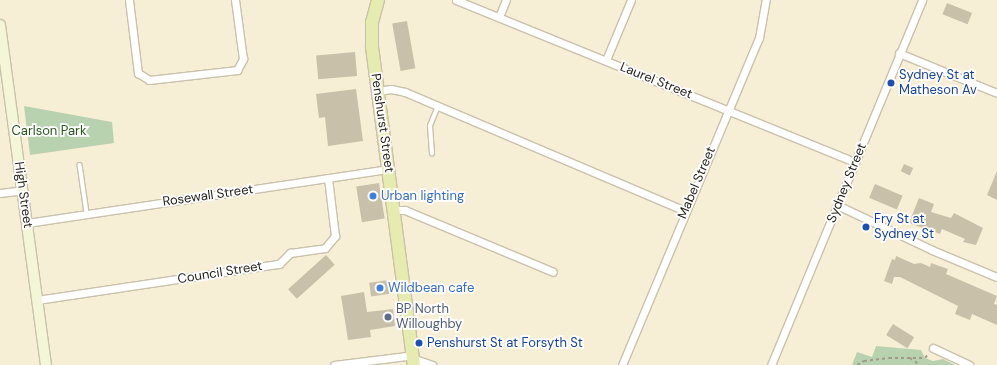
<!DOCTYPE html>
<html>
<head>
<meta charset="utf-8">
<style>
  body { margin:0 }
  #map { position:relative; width:997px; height:365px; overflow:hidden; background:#f7eed6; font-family:"DM Sans",sans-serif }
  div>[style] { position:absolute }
  .green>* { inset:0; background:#b8d2b0 }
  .building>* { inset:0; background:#c9c0a9; transform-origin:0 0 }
  .path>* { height:1.5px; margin-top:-0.75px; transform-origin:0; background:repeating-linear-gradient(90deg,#a19a89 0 3px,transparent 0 6px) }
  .roads { filter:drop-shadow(1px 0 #cac1ab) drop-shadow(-1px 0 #cac1ab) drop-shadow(0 1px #cac1ab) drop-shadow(0 -1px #cac1ab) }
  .lane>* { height:3.5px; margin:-1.75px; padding:0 1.75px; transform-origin:1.75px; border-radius:1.75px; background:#fff }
  .street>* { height:7px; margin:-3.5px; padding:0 3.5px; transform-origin:3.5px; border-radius:3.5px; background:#fff }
  .secondary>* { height:10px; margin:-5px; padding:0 5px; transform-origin:5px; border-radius:5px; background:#f3f6d7 }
  .primary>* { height:12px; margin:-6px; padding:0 6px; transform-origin:6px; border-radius:6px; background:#e6ecaf }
  .dots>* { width:11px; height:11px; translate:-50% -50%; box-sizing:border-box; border:2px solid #fff; border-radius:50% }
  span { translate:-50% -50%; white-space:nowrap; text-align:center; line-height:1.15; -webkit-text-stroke:3.5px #fff; paint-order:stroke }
  .transit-label { font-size:13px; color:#164399 }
  .left { translate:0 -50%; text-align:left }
  .street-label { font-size:13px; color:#211e16 }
  .park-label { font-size:13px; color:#2a531a }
  .shop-label { font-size:13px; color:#366cbe }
  .service-label { font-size:13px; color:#4e5e75 }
</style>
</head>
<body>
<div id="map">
  <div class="green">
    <i style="clip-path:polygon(24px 106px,112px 122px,114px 143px,30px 155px)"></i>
    <i style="clip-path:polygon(876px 346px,921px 350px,925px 358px,933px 361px,943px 359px,955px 365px,852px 365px,857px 352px,872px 357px)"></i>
  </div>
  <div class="building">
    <i style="left:947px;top:3px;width:27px;height:12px;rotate:22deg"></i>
    <i style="left:407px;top:21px;width:48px;height:15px;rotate:80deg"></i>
    <i style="left:355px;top:52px;width:24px;height:39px;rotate:85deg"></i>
    <i style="clip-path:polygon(356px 89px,363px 141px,328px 146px,325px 117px,319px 118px,316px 94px)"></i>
    <i style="left:904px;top:164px;width:10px;height:8px;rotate:24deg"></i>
    <i style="clip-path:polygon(997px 171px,997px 200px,987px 195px)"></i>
    <i style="left:379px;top:183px;width:36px;height:23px;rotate:81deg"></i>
    <i style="left:875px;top:184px;width:30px;height:15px;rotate:23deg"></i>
    <i style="clip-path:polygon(919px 198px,934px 204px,931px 212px,951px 218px,954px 213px,983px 228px,976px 245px,963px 242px,965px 239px,942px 229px,940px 234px,909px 223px)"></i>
    <i style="left:326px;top:255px;width:13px;height:51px;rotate:48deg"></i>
    <i style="clip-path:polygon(896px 256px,914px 264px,921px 263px,930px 267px,931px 263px,948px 269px,946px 274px,997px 296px,994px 304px,997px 305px,997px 325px,972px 314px,970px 320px,955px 314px,958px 306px,900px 277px,894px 277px,892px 284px,884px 281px,892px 259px,895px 260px)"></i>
    <i style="left:388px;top:280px;width:14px;height:19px;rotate:82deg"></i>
    <i style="clip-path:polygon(364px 292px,367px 312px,393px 309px,395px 326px,370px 330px,371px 337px,348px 340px,341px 296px)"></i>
    <i style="left:893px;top:324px;width:25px;height:13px;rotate:32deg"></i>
  </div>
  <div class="path">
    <i style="left:910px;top:358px;width:12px;rotate:35deg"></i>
    <i style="left:857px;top:365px;width:8px;rotate:-30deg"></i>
    <i style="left:864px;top:361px;width:25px;rotate:-7deg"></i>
    <i style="left:889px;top:358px;width:36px"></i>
    <i style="left:925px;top:358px;width:5px;rotate:-53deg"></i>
  </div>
  <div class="roads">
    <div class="lane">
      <i style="left:432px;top:154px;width:28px;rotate:-94deg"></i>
      <i style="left:430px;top:126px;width:22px;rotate:-68deg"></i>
      <i style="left:80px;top:165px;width:49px;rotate:81.7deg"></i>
    </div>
    <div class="street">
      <i style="left:129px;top:0;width:74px;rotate:83deg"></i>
      <i style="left:138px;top:73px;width:13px;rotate:32deg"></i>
      <i style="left:149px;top:80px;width:89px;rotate:-6.5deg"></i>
      <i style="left:237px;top:70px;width:13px;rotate:-61deg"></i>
      <i style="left:243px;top:59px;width:60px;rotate:-97.7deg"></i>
      <i style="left:456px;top:0;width:431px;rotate:22.1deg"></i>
      <i style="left:499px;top:17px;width:18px;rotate:-68deg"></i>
      <i style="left:899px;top:53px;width:106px;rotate:22.2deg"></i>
      <i style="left:606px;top:60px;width:65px;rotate:-67.4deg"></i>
      <i style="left:378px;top:91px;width:13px;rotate:-9deg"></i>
      <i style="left:391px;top:89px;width:14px;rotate:12deg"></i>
      <i style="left:405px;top:92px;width:304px;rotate:23deg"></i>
      <i style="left:0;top:193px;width:23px;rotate:-7deg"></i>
      <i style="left:837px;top:205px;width:105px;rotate:25.3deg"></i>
      <i style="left:932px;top:250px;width:70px;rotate:22.6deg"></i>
      <i style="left:395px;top:210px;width:10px"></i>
      <i style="left:405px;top:210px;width:160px;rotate:22.7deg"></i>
      <i style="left:27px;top:223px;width:366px;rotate:-8.5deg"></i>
      <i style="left:37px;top:300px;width:245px;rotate:-8.5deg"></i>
      <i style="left:279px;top:264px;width:16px;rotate:-45deg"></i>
      <i style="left:290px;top:253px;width:35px;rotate:-8deg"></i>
      <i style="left:325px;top:248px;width:16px;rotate:-50deg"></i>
      <i style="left:335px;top:236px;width:58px;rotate:-96.9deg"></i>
      <i style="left:933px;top:348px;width:40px;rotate:25deg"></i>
      <i style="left:334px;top:365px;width:73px;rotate:-7.1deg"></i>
      <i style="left:406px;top:356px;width:28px;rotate:19deg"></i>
      <i style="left:622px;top:365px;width:355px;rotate:-67.3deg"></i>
      <i style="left:759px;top:38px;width:39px;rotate:-80deg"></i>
      <i style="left:771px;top:365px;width:395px;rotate:-67.5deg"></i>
    </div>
    <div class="secondary">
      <i style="left:0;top:25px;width:343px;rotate:82.3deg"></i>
    </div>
    <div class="primary">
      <i style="left:378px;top:0;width:23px;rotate:105deg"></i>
      <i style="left:372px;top:22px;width:25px;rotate:90deg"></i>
      <i style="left:372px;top:47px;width:321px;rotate:82.5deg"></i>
    </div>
  </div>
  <div class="dots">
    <i style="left:891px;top:83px;background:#1a4fb4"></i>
    <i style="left:373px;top:196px;background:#3f7fe0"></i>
    <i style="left:866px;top:227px;background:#1a4fb4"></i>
    <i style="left:380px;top:288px;background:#3f7fe0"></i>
    <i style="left:388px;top:317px;background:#5c6f8a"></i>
    <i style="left:419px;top:343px;background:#1a4fb4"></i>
  </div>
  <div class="transit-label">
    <span class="left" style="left:899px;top:83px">Sydney St at<br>Matheson Av</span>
    <span class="left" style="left:874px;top:227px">Fry St at<br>Sydney St</span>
    <span class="left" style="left:427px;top:343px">Penshurst St at Forsyth St</span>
  </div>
  <div class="street-label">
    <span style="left:656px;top:81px;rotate:22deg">Laurel Street</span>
    <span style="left:382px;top:123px;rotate:82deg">Penshurst Street</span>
    <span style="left:697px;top:183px;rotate:-67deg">Mabel Street</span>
    <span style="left:847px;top:183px;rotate:-68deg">Sydney Street</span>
    <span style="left:23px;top:195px;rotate:82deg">High Street</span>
    <span style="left:208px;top:196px;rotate:-8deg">Rosewall Street</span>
    <span style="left:220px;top:273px;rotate:-9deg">Council Street</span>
  </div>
  <div class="park-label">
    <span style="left:49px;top:131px">Carlson Park</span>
  </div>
  <div class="shop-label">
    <span class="left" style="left:381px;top:196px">Urban lighting</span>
    <span class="left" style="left:388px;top:288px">Wildbean cafe</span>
  </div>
  <div class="service-label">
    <span class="left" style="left:396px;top:317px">BP North<br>Willoughby</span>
  </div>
</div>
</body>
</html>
